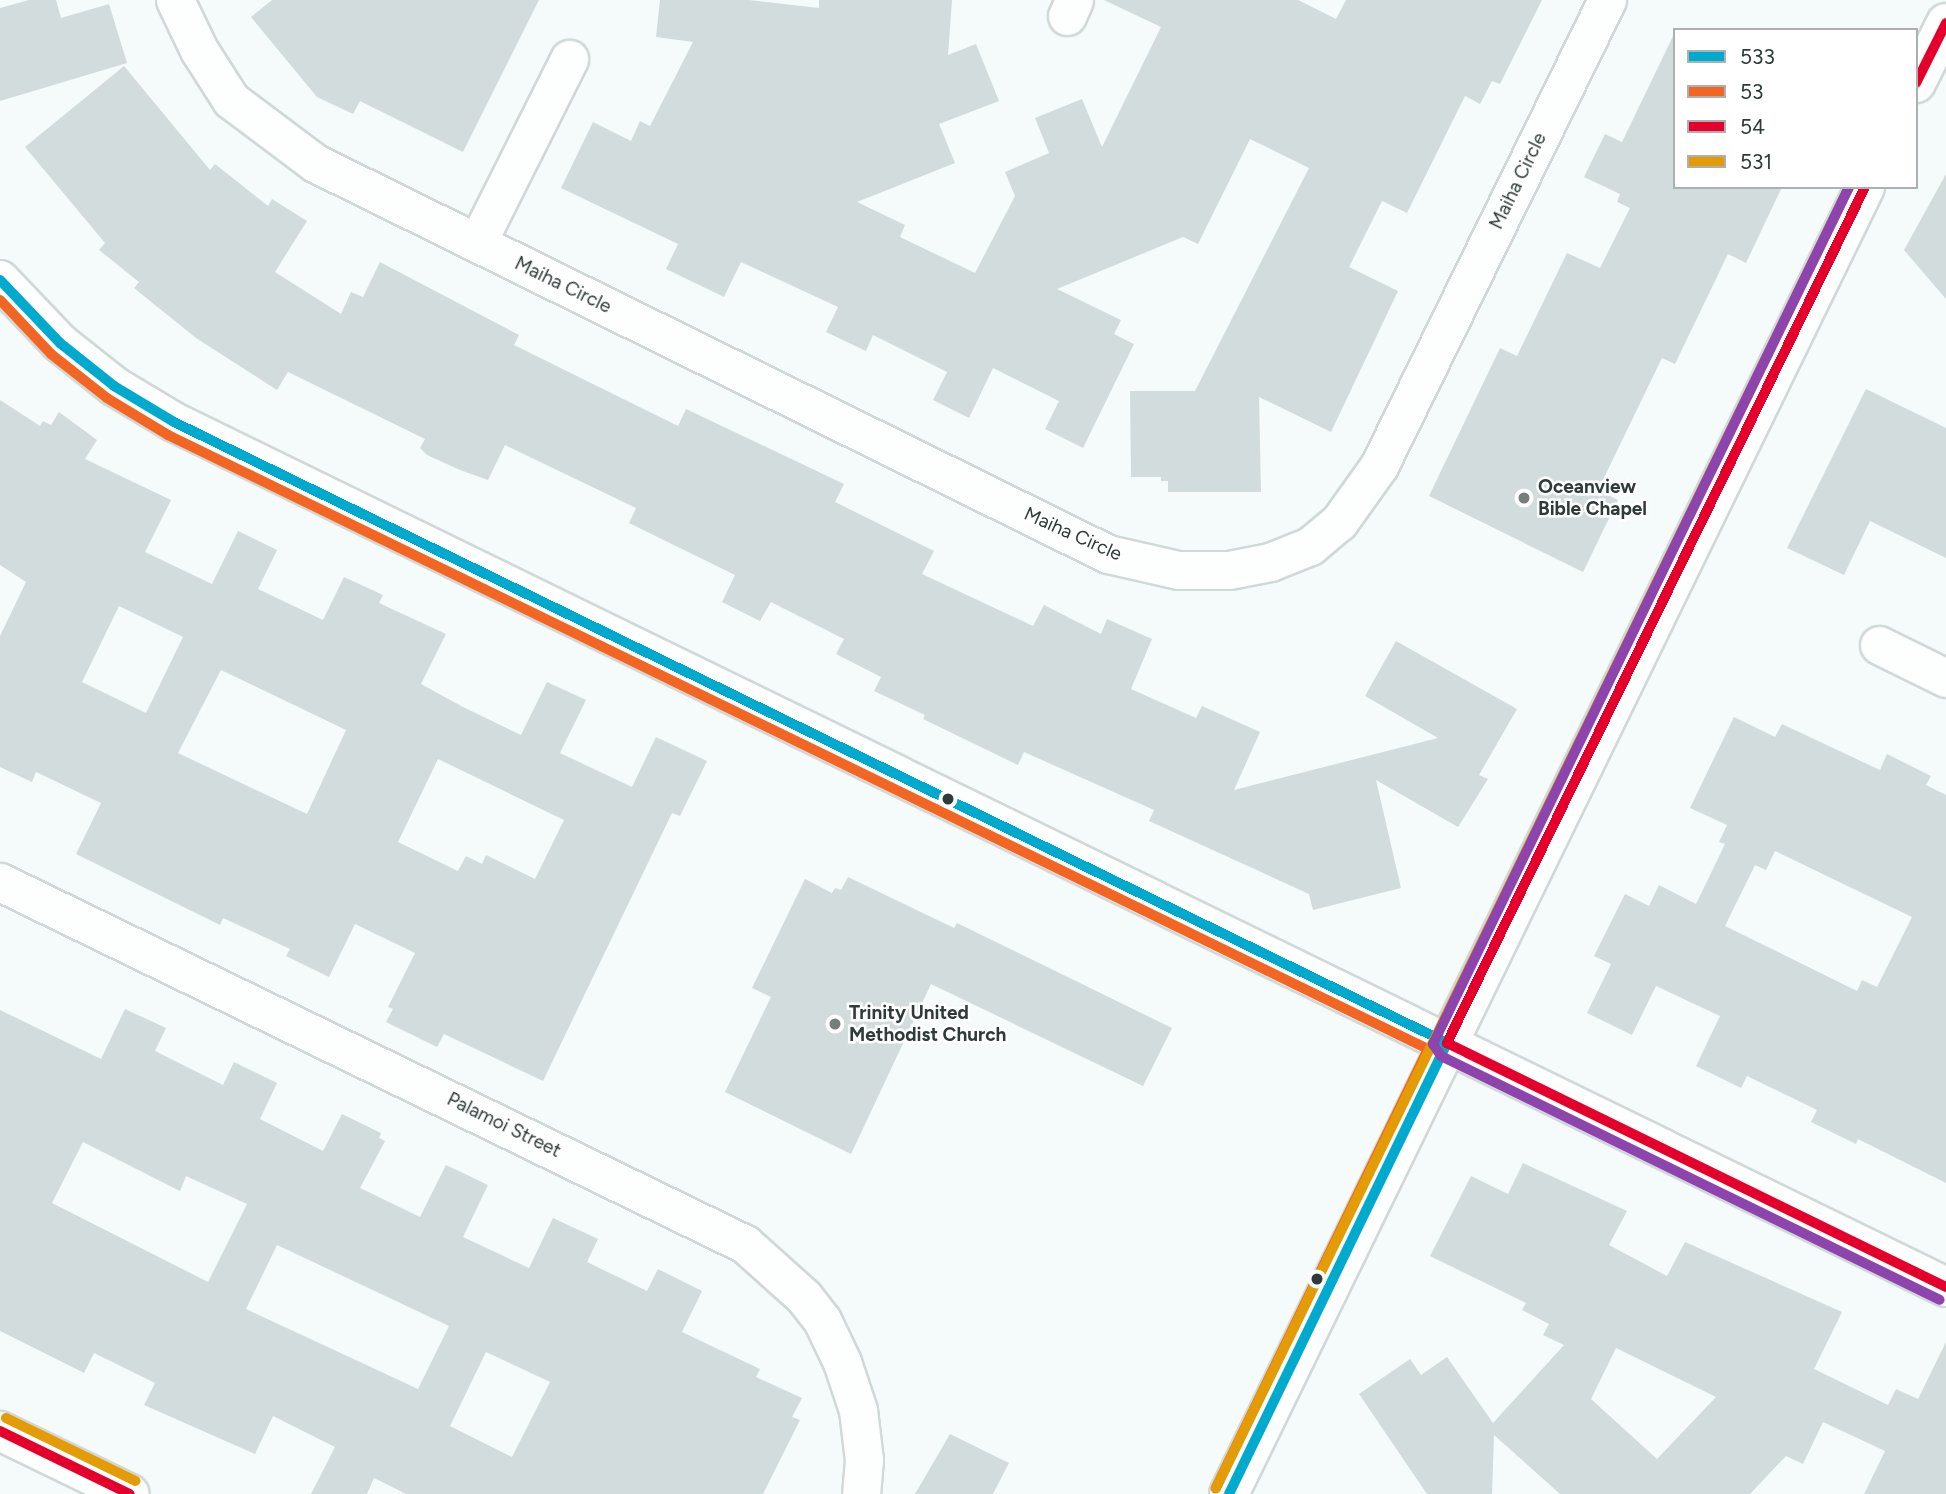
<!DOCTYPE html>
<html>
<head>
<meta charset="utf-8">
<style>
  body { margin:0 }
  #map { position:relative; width:1946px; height:1494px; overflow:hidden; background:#f4fbfa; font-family:Figtree,sans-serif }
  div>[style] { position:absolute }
  .building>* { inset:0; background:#d2dcdc }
  .roads { filter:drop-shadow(2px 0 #d0d9d7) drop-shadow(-2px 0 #d0d9d7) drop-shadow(0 2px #d0d9d7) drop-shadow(0 -2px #d0d9d7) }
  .street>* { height:37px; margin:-18.5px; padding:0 18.5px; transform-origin:18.5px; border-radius:18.5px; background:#fdfefe }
  .secondary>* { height:38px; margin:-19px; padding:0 19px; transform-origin:19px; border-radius:19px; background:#fdfefe }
  .bus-1>* { height:10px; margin:-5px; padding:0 5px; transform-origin:5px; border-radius:5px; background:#00a9ce }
  .bus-2>* { height:10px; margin:-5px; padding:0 5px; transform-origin:5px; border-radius:5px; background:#f26522 }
  .bus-3>* { height:10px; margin:-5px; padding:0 5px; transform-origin:5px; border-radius:5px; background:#e4002b }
  .bus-4>* { height:10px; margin:-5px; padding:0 5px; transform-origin:5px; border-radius:5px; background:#e39b06 }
  .bus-5>* { height:10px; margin:-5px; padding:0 5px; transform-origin:5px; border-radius:5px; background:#8e44ad }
  .dots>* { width:19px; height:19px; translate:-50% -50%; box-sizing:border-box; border:4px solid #fff; border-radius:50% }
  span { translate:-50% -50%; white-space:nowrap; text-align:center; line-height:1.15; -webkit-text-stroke:5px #fff; paint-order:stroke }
  .street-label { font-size:19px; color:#2e3b39 }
  .poi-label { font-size:19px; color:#2e3b39; font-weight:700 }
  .left { translate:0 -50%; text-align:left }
  .legend { position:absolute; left:1673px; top:28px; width:245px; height:161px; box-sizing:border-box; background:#fff; border:2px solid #abb1b0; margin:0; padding:9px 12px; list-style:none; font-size:21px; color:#2e3b39 }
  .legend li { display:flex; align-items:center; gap:14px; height:35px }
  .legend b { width:35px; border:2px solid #abb1b0 }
</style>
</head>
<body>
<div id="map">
  <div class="building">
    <i style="clip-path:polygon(29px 0,56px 0,61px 18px,109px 4px,127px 63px,0 101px,0 8px)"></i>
    <i style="clip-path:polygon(272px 0,539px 0,463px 152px,360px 101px,353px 114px,317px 97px,251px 17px)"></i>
    <i style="clip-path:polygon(660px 0,749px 0,819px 8px,819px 0,952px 0,948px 55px,976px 44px,999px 101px,939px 124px,955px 163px,857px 202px,905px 225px,900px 237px,975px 273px,1015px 196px,1005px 172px,1049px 153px,1035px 118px,1082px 99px,1102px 147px,1161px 27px,1104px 0,1298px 0,1336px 19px,1346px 0,1542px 0,1500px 84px,1492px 81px,1480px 104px,1465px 96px,1407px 213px,1382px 201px,1349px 267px,1398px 291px,1331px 432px,1259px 397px,1261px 492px,1168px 492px,1168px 481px,1161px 481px,1161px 477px,1131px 477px,1130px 391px,1195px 391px,1309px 168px,1250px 139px,1198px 244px,1183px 237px,1057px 289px,1121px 320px,1114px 334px,1134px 344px,1083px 448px,1045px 429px,1059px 401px,993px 368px,969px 418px,933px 400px,947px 372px,873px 335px,866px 351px,826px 332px,838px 307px,741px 262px,724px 297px,666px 269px,678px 244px,561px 188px,593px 122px,631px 141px,640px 121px,650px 126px,693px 42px,656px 37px)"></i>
    <i style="clip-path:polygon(1675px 32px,1675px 187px,1782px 187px,1746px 263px,1728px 254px,1675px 364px,1662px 358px,1598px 490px,1618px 500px,1583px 572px,1429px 496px,1500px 348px,1517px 356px,1567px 253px,1600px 268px,1630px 208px,1617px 202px,1620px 194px,1584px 177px,1605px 134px,1622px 142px)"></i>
    <i style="clip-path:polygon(124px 66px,210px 170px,215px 164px,268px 206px,272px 199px,307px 221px,275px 272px,341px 314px,351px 292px,363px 297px,380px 262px,519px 335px,514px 345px,678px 426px,686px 409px,844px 484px,835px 502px,934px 551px,922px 574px,1033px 626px,1044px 605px,1101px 634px,1107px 619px,1152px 639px,1131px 689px,1196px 718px,1202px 706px,1260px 732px,1234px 790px,1438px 738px,1365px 696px,1396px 641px,1517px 709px,1479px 775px,1488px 779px,1458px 827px,1376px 780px,1401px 888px,1313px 910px,1309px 894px,1149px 821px,1154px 810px,1024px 752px,1018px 765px,923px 719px,925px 715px,874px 691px,881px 677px,836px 654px,844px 639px,771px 602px,760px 621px,722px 602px,735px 575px,629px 523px,636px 508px,505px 445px,488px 480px,460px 470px,427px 455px,420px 448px,425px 439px,288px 372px,277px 390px,196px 338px,134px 288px,139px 282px,99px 250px,105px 243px,25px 147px)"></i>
    <i style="clip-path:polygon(1946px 174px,1946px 299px,1904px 250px)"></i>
    <i style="clip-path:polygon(1866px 389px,1946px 428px,1946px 558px,1870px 521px,1844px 575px,1787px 548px)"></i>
    <i style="clip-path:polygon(evenodd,0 400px,40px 426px,43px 421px,51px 425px,59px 412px,97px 440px,85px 459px,171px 500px,145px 552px,212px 584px,238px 531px,277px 550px,258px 589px,323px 620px,344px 577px,383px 595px,379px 603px,446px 634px,421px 684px,463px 707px,521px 735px,547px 682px,586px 700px,560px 753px,632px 787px,656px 737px,707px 761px,680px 816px,672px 813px,543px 1081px,444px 1034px,437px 1047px,386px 1022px,393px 1009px,388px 1007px,415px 953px,355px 924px,329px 977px,286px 956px,290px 949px,223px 918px,220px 925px,76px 854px,101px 803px,36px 772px,32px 782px,0 767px,0 636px,26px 582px,0 565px,0 400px,119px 606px,183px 637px,146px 713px,82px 682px,119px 606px,0 400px,221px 670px,346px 730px,307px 814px,178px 753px,221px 670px,0 400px,438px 759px,564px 820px,535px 879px,486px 855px,482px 864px,466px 856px,458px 871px,398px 842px,438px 759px)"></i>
    <i style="clip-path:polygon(evenodd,1734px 717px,1775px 737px,1782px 724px,1880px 770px,1887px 754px,1931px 776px,1926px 785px,1946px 795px,1946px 1183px,1858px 1139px,1856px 1144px,1811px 1122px,1817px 1110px,1747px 1076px,1741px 1088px,1696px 1066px,1720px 1016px,1656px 986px,1632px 1035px,1587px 1013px,1611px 964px,1594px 956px,1625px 894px,1649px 906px,1659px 885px,1696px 904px,1725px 844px,1719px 842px,1727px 825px,1690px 808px,1734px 717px,1775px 851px,1912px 917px,1877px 987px,1862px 980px,1857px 991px,1725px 926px,1755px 865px,1766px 870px,1775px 851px)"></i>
    <i style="clip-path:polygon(848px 877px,954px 928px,957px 923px,1172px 1028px,1143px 1086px,931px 984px,851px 1154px,725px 1092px,771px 997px,752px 988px,805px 879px,832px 893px,835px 888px,841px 890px)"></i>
    <i style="clip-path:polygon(evenodd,125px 1009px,166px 1028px,155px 1051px,223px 1085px,234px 1062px,277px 1083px,260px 1119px,323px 1151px,342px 1114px,381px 1133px,379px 1138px,385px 1141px,360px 1188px,420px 1217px,446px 1165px,488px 1185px,463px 1237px,529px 1268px,553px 1218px,598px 1239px,587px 1262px,647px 1291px,658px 1269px,702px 1291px,682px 1332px,760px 1369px,756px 1377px,802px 1398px,792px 1417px,800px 1420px,763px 1494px,406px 1494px,374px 1478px,367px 1494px,311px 1494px,335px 1447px,273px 1416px,255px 1454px,144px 1405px,155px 1383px,94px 1353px,84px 1373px,0 1331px,0 1010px,101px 1059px,125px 1009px,83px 1142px,180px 1191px,186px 1176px,247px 1204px,208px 1282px,52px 1203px,83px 1142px,125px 1009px,277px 1245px,449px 1326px,418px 1389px,246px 1309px,277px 1245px,125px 1009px,486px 1352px,550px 1382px,512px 1457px,450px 1426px,486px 1352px)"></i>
    <i style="clip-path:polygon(evenodd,1523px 1163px,1627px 1211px,1609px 1245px,1667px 1276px,1685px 1242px,1842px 1312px,1814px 1369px,1888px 1405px,1896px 1389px,1918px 1399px,1946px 1342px,1946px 1494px,1864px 1494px,1885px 1451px,1823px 1422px,1803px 1464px,1786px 1456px,1750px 1494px,1560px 1494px,1494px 1435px,1492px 1494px,1427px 1494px,1359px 1394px,1410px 1359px,1421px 1375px,1447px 1357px,1493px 1423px,1564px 1345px,1543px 1335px,1549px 1324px,1522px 1310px,1526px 1303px,1430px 1256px,1471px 1176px,1508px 1194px,1523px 1163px,1616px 1348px,1716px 1397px,1657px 1459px,1591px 1399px,1616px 1348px)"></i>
    <i style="clip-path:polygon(950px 1434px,1009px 1463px,993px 1494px,915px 1494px)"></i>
  </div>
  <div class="roads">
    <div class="street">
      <i style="left:175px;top:0;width:55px;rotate:64.4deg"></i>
      <i style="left:199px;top:50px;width:59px;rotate:57.4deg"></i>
      <i style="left:231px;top:100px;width:105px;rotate:36.9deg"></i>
      <i style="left:315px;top:163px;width:884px;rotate:26.25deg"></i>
      <i style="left:1108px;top:554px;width:72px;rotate:12.9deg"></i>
      <i style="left:1178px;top:570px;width:51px"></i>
      <i style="left:1229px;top:570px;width:42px;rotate:-11deg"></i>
      <i style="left:1270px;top:562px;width:43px;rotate:-21.8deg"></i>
      <i style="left:1310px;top:546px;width:38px;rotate:-40deg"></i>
      <i style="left:1339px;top:522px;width:69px;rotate:-54.5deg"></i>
      <i style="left:1379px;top:466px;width:519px;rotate:-63.93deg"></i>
      <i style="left:1067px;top:16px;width:17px;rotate:-66deg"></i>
      <i style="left:477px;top:243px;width:206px;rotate:-63.4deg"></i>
      <i style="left:1879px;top:645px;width:75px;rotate:26.2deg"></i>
      <i style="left:0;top:882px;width:828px;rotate:25.92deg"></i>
      <i style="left:745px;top:1244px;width:79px;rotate:41.9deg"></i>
      <i style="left:804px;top:1297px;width:29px;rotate:52deg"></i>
      <i style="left:822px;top:1320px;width:47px;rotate:64.5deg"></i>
      <i style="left:842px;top:1362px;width:51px;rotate:71.6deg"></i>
      <i style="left:858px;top:1410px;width:50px;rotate:83.2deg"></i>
      <i style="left:864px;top:1460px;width:34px;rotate:95deg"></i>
    </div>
    <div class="secondary">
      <i style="left:1916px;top:83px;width:67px;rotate:-63.4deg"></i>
      <i style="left:0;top:280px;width:87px;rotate:46.4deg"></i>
      <i style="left:60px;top:343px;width:69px;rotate:38.5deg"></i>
      <i style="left:114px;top:386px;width:70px;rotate:31deg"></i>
      <i style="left:174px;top:422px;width:1972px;rotate:26.02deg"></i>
      <i style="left:0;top:1431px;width:144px;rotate:25.9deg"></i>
      <i style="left:1229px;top:1494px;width:1454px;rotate:-64.05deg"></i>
    </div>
  </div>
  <div class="bus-1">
    <i style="left:0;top:280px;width:87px;rotate:46.4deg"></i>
    <i style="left:60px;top:343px;width:69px;rotate:38.5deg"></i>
    <i style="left:114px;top:386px;width:70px;rotate:31deg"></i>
    <i style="left:174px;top:422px;width:1416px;rotate:26deg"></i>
    <i style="left:1447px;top:1043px;width:501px;rotate:115.8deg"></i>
  </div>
  <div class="bus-2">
    <i style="left:0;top:300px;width:74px;rotate:46.6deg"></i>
    <i style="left:51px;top:354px;width:71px;rotate:38.2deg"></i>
    <i style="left:107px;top:398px;width:71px;rotate:31.2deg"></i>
    <i style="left:168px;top:435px;width:1402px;rotate:25.98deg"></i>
    <i style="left:1428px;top:1049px;width:488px;rotate:115.8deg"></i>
  </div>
  <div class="bus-3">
    <i style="left:1916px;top:83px;width:67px;rotate:-63.4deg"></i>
    <i style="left:1865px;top:187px;width:953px;rotate:116.03deg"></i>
    <i style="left:1447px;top:1043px;width:555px;rotate:26.06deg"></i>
    <i style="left:0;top:1431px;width:144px;rotate:25.9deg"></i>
  </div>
  <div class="bus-4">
    <i style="left:6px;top:1418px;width:144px;rotate:25.9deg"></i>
    <i style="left:1216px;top:1488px;width:1447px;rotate:-64.05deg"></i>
  </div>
  <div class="bus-5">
    <i style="left:1849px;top:187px;width:953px;rotate:115.89deg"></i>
    <i style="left:1433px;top:1044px;width:14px;rotate:56deg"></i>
    <i style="left:1441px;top:1056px;width:555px;rotate:26.06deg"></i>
  </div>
  <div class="dots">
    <i style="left:1524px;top:498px;background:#737e7d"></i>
    <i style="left:948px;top:799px;background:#2e3b39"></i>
    <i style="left:835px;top:1024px;background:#737e7d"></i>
    <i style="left:1317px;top:1279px;background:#2e3b39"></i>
  </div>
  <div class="street-label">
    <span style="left:1518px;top:181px;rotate:-64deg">Maiha Circle</span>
    <span style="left:563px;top:285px;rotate:26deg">Maiha Circle</span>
    <span style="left:1073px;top:534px;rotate:24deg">Maiha Circle</span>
    <span style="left:504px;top:1125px;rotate:26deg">Palamoi Street</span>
  </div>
  <div class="poi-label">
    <span class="left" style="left:1538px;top:498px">Oceanview<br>Bible Chapel</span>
    <span class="left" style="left:849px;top:1024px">Trinity United<br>Methodist Church</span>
  </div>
  <ul class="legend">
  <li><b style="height:9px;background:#00a9ce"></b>533</li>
  <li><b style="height:9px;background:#f26522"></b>53</li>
  <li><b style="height:9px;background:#e4002b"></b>54</li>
  <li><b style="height:9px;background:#e39b06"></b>531</li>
  </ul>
</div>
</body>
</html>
